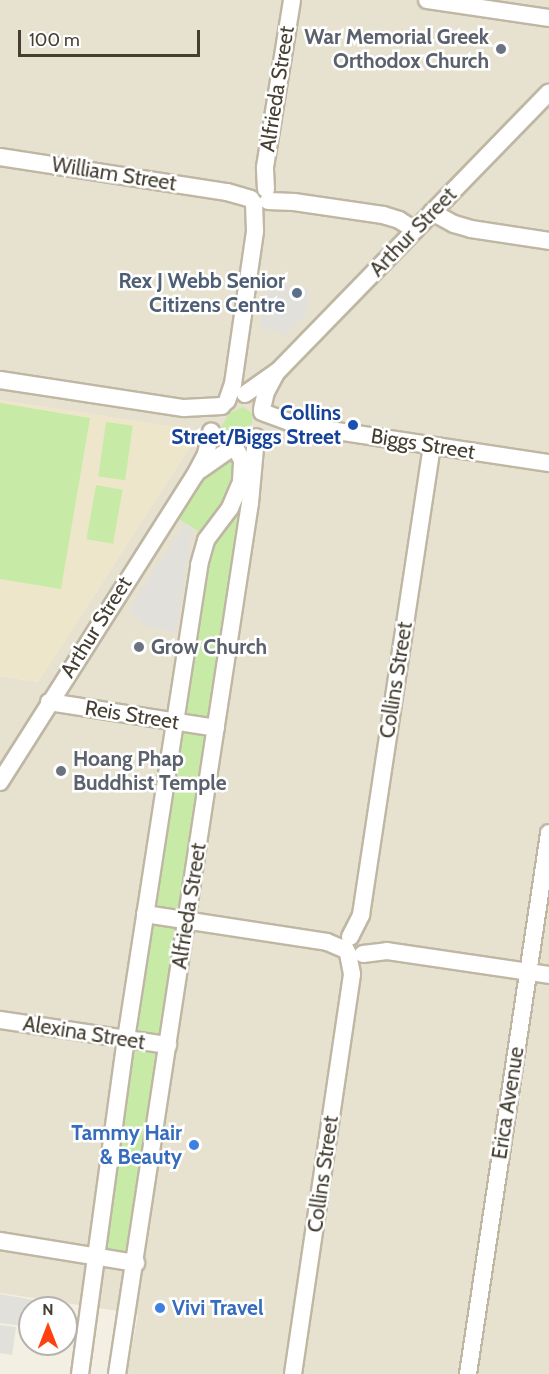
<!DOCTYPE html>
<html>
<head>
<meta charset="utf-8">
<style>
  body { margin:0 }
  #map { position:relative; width:549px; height:1374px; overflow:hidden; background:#f3efe2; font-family:Cabin,sans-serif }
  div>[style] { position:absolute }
  .residential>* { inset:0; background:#e7e1cf }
  .education>* { inset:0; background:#ede6ca }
  .green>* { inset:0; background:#c7eba6; transform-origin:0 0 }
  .parking>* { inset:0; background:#e2e0db }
  .roads { filter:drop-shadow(2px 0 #bfb7a4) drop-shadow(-2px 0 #bfb7a4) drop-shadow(0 2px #bfb7a4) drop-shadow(0 -2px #bfb7a4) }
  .minor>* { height:16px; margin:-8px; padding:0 8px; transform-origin:8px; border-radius:8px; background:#fff }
  .dots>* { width:16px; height:16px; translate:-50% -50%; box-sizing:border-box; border:3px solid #fff; border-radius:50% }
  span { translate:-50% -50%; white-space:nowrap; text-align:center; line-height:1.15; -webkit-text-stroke:5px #fff; paint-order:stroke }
  .worship-label { font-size:21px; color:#5b616d; font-weight:700 }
  .right { translate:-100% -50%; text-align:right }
  .left { translate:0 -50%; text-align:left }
  .street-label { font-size:21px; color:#453f32 }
  .service-label { font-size:21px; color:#4e5e75; font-weight:700 }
  .transit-label { font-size:21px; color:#164399; font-weight:700 }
  .shop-label { font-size:21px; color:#366cbe; font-weight:700 }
  .north { position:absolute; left:18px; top:1296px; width:60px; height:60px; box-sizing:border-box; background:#fff; border:2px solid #b5b2ad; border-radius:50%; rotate:0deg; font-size:16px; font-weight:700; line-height:24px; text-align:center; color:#453f32 }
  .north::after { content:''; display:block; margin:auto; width:21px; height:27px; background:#ff420d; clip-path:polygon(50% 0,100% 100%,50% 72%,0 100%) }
  .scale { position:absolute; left:18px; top:30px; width:182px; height:27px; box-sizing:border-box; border:3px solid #453f32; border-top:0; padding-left:8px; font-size:18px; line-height:21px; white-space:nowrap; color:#453f32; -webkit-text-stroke:4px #fff; paint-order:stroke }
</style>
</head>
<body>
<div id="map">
  <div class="residential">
    <i style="clip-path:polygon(0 0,549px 0,549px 1374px,127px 1374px,138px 1314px,0 1293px,0 676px,38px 682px,200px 431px,0 400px)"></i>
  </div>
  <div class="education">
    <i style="clip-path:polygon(0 400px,200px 431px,38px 682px,0 676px)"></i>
  </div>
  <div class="green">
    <i style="clip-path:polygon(0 403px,90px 418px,61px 589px,0 579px)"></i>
    <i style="clip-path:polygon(243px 407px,252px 413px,252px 423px,242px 437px,231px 441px,222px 434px,222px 426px,229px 413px)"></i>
    <i style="left:106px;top:422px;width:27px;height:55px;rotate:8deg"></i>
    <i style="clip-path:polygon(227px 458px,236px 458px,238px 482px,204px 535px,179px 519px,188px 504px,192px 490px,207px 473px)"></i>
    <i style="clip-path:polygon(249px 462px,210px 721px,182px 715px,207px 548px)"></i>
    <i style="left:96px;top:485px;width:27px;height:55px;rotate:10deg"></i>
    <i style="clip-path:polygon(180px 730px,208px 731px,183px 912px,155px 908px,154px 906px)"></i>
    <i style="clip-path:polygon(157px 921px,179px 924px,164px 1036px,134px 1034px,150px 926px)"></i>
    <i style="clip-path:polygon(133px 1047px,160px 1050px,131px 1254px,109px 1255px,101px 1242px)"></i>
  </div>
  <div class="parking">
    <i style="clip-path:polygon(267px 282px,309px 289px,306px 314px,283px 336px,278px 331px,260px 328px)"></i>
    <i style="clip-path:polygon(185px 523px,192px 527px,176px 633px,144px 625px,129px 609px)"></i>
    <i style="clip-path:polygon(0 1294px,40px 1301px,39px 1308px,30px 1308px,30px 1327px,0 1323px)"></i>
    <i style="clip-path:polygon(0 1325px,16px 1327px,12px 1355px,0 1353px)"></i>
  </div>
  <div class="roads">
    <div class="minor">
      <i style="left:427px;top:0;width:123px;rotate:8.4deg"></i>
      <i style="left:0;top:157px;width:230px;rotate:8.8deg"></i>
      <i style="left:227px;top:192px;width:25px;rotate:16deg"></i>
      <i style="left:266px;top:189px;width:22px;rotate:-93deg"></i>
      <i style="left:265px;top:167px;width:169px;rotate:-80.8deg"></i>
      <i style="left:268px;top:201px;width:26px;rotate:2deg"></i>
      <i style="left:294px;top:202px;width:90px;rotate:8.3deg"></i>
      <i style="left:383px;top:215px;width:17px;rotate:17deg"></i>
      <i style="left:399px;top:220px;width:19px;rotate:32deg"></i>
      <i style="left:432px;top:212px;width:25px;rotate:29deg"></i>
      <i style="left:454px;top:224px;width:18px;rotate:16deg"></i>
      <i style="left:471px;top:229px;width:79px;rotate:8.7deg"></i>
      <i style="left:0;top:380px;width:186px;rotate:8.7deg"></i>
      <i style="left:184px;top:408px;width:38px;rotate:-3deg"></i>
      <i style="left:245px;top:394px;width:39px;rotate:-35deg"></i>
      <i style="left:277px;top:372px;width:390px;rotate:-45.8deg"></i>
      <i style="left:227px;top:401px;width:18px;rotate:-71deg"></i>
      <i style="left:233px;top:384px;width:155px;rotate:-81.8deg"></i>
      <i style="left:255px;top:231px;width:28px;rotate:-92deg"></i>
      <i style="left:262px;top:409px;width:17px;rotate:-77deg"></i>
      <i style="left:266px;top:392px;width:21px;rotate:-62deg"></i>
      <i style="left:262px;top:412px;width:37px;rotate:20deg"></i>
      <i style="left:297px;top:425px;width:255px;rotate:8.6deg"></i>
      <i style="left:200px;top:470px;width:35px;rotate:-35deg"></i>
      <i style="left:49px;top:702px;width:169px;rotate:8.8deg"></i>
      <i style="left:0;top:782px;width:364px;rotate:-57.6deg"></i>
      <i style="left:195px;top:475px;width:24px;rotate:-62deg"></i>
      <i style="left:206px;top:454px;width:23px;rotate:-77deg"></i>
      <i style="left:145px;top:914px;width:184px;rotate:8.7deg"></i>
      <i style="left:327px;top:942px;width:21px;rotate:23deg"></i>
      <i style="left:350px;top:937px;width:25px;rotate:-63deg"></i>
      <i style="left:361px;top:915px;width:474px;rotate:-81.4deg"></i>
      <i style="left:363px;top:954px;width:24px;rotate:-7deg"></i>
      <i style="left:387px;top:951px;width:164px;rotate:8.4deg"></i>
      <i style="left:0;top:1020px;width:170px;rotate:8.5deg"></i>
      <i style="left:0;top:1241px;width:138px;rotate:9.2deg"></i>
      <i style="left:80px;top:1374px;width:338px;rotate:-82.2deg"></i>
      <i style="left:126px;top:1039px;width:480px;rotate:-81.2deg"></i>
      <i style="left:199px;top:565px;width:26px;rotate:-74deg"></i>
      <i style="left:206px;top:540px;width:40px;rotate:-53deg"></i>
      <i style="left:230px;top:508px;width:28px;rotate:-67deg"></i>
      <i style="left:241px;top:482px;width:22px;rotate:-87deg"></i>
      <i style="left:242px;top:460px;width:13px;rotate:-119deg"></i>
      <i style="left:117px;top:1374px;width:881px;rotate:-81.32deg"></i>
      <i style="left:250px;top:503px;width:66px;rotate:-84.8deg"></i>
      <i style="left:293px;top:1374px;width:404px;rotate:-81.6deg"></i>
      <i style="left:352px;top:974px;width:21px;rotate:-101deg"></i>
      <i style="left:468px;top:1374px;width:547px;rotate:-81.48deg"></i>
    </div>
  </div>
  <div class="dots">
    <i style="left:501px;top:49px;background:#6b7280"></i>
    <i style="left:297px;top:293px;background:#5c6f8a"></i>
    <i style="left:353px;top:425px;background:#1a4fb4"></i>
    <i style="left:139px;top:647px;background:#6b7280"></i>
    <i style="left:61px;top:771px;background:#6b7280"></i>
    <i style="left:194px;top:1145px;background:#3f7fe0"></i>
    <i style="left:160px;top:1308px;background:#3f7fe0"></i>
  </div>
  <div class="worship-label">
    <span class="right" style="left:489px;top:49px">War Memorial Greek<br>Orthodox Church</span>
    <span class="left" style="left:151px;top:647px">Grow Church</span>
    <span class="left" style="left:73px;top:771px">Hoang Phap<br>Buddhist Temple</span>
  </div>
  <div class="street-label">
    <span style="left:277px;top:89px;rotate:-81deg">Alfrieda Street</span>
    <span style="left:114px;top:174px;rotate:9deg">William Street</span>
    <span style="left:413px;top:232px;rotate:-46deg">Arthur Street</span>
    <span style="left:423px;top:444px;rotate:9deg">Biggs Street</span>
    <span style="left:96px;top:627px;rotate:-58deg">Arthur Street</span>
    <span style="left:396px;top:680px;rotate:-81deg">Collins Street</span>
    <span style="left:132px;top:715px;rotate:9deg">Reis Street</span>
    <span style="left:189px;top:906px;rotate:-81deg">Alfrieda Street</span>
    <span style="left:84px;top:1033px;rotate:9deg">Alexina Street</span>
    <span style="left:508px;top:1103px;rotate:-81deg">Erica Avenue</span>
    <span style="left:323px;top:1174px;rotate:-82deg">Collins Street</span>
  </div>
  <div class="service-label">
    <span class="right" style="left:285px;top:293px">Rex J Webb Senior<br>Citizens Centre</span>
  </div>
  <div class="transit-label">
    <span class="right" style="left:341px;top:425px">Collins<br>Street/Biggs Street</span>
  </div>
  <div class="shop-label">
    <span class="right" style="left:182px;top:1145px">Tammy Hair<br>&amp; Beauty</span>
    <span class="left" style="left:172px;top:1308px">Vivi Travel</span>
  </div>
  <div class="north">N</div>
  <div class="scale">100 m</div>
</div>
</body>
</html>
